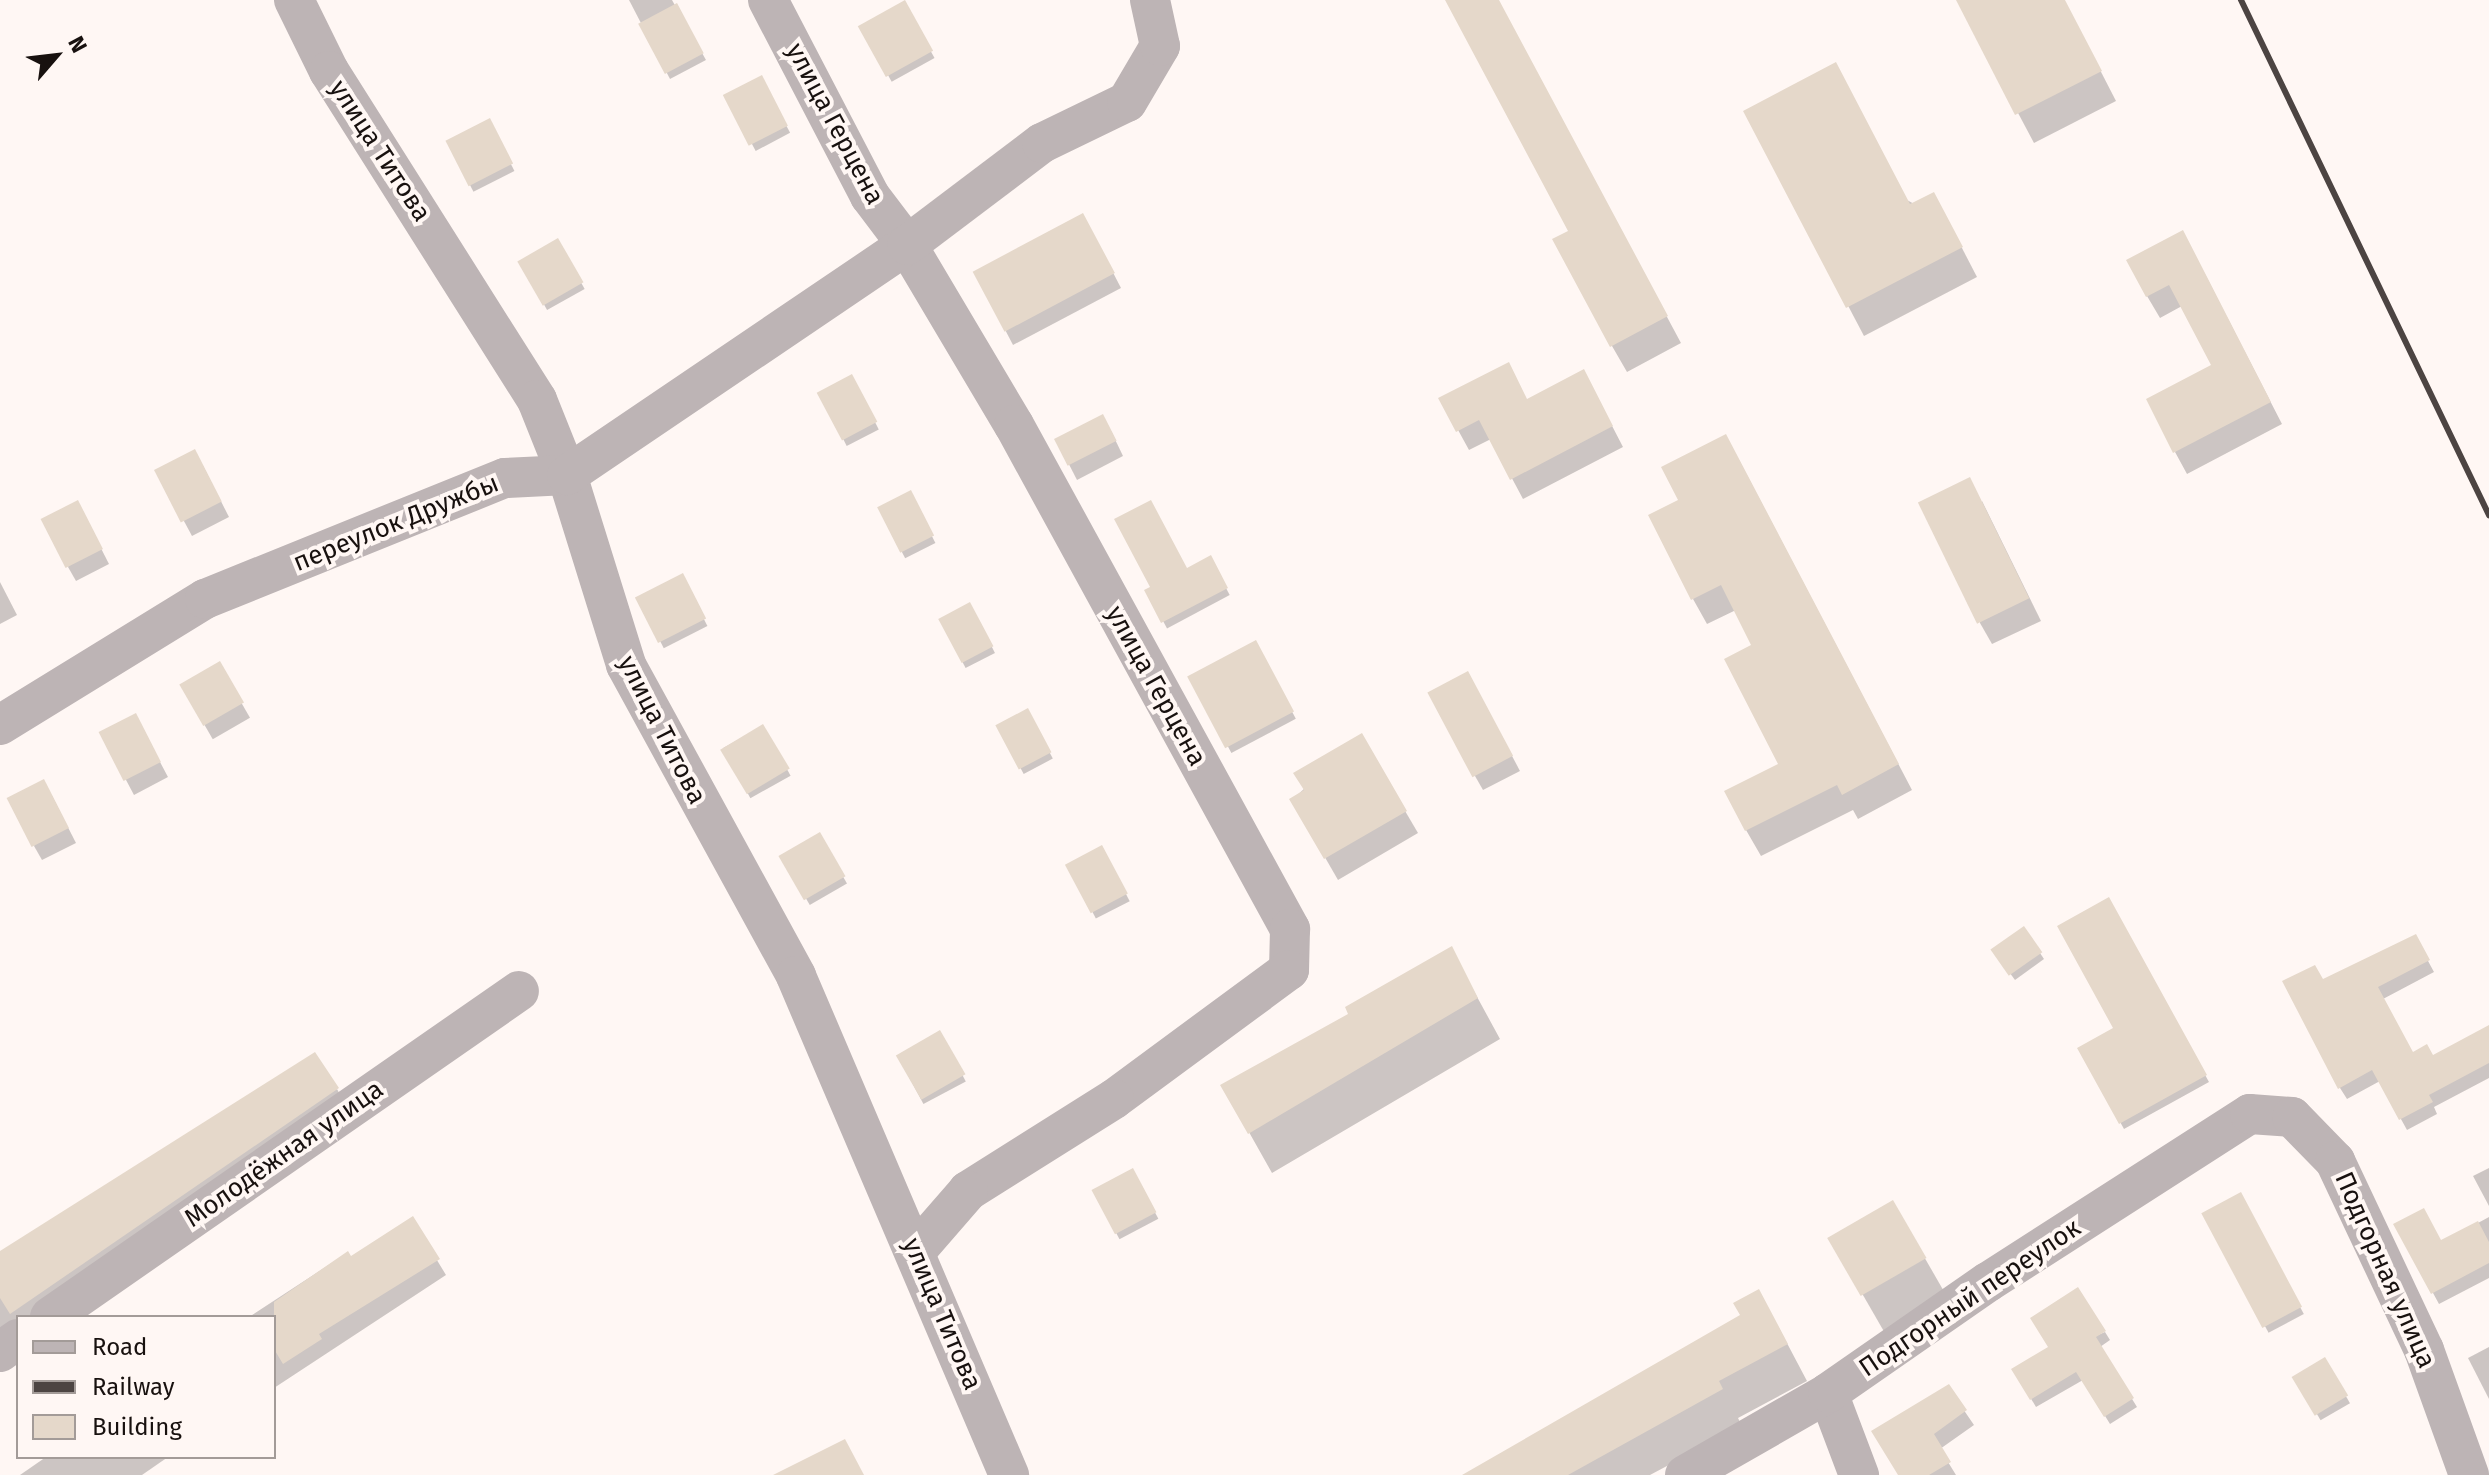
<!DOCTYPE html>
<html>
<head>
<meta charset="utf-8">
<style>
  body { margin:0 }
  #map { position:relative; width:2489px; height:1475px; overflow:hidden; background:#fff7f4; font-family:"Fira Sans",sans-serif }
  div>[style] { position:absolute }
  .shadow>* { inset:0; background:#0003; transform-origin:0 0 }
  .building>* { inset:0; background:#e5d8ca; transform-origin:0 0 }
  .minor>* { height:40px; margin:-20px; padding:0 20px; transform-origin:20px; border-radius:20px; background:#bdb4b5 }
  .rail>* { height:6px; margin:-3px; padding:0 3px; transform-origin:3px; border-radius:3px; background:#4c4442 }
  span { translate:-50% -50%; white-space:nowrap; text-align:center; line-height:1.15; -webkit-text-stroke:8px #fff7f4; paint-order:stroke }
  .street-label { font-size:26px; color:#18110f }
  .legend { position:absolute; left:16px; top:1315px; width:260px; height:144px; box-sizing:border-box; background:#fff7f4; border:2px solid #a39b98; margin:0; padding:10px 14px; list-style:none; font-size:24px; color:#18110f }
  .legend li { display:flex; align-items:center; gap:16px; height:40px }
  .legend b { width:40px; border:2px solid #a39b98 }
  .north { position:absolute; left:16px; top:16px; width:80px; height:80px; -webkit-text-stroke:6px #fff7f4; paint-order:stroke; rotate:62deg; font-size:22px; font-weight:700; line-height:32px; text-align:center; color:#18110f }
  .north::after { content:''; display:block; margin:auto; width:28px; height:36px; background:#18110f; clip-path:polygon(50% 0,100% 100%,50% 72%,0 100%) }
</style>
</head>
<body>
<div id="map">
  <div class="shadow">
    <i style="clip-path:polygon(629px 0,672px 0,706px 60px,670px 79px)"></i>
    <i style="clip-path:polygon(1447px 0,1497px 0,1681px 343px,1627px 372px,1612px 346px,1571px 231px)"></i>
    <i style="clip-path:polygon(1958px 0,2064px 0,2116px 101px,2034px 143px)"></i>
    <i style="left:904px;top:3px;width:63px;height:49px;rotate:61deg"></i>
    <i style="left:761px;top:78px;width:62px;height:39px;rotate:62deg"></i>
    <i style="clip-path:polygon(1746px 112px,1949px 223px,1977px 277px,1864px 336px)"></i>
    <i style="left:489px;top:121px;width:56px;height:46px;rotate:63deg"></i>
    <i style="clip-path:polygon(1091px 230px,1121px 288px,1013px 345px,975px 272px)"></i>
    <i style="left:558px;top:241px;width:55px;height:43px;rotate:61deg"></i>
    <i style="clip-path:polygon(2195px 255px,2282px 424px,2187px 474px,2175px 452px,2214px 366px,2182px 306px,2160px 318px,2147px 296px)"></i>
    <i style="left:852px;top:377px;width:59px;height:36px;rotate:63deg"></i>
    <i style="clip-path:polygon(1594px 391px,1623px 447px,1523px 499px,1491px 439px,1469px 450px,1441px 399px,1528px 401px)"></i>
    <i style="clip-path:polygon(1111px 431px,1123px 456px,1077px 480px,1057px 441px)"></i>
    <i style="clip-path:polygon(1740px 462px,1912px 790px,1858px 819px,1853px 810px,1761px 856px,1746px 830px,1781px 765px,1754px 646px,1736px 610px,1707px 624px,1693px 599px)"></i>
    <i style="clip-path:polygon(203px 466px,229px 517px,192px 536px,157px 471px)"></i>
    <i style="left:910px;top:493px;width:56px;height:34px;rotate:63deg"></i>
    <i style="clip-path:polygon(1982px 501px,2041px 621px,1992px 644px,1980px 623px)"></i>
    <i style="clip-path:polygon(85px 517px,109px 564px,76px 581px,68px 567px)"></i>
    <i style="left:1210px;top:558px;width:42px;height:71px;rotate:62deg"></i>
    <i style="left:682px;top:576px;width:56px;height:49px;rotate:63deg"></i>
    <i style="clip-path:polygon(0 582px,17px 615px,0 624px)"></i>
    <i style="left:970px;top:604px;width:55px;height:33px;rotate:63deg"></i>
    <i style="left:1255px;top:642px;width:87px;height:73px;rotate:62deg"></i>
    <i style="left:219px;top:664px;width:62px;height:43px;rotate:60deg"></i>
    <i style="clip-path:polygon(1476px 688px,1520px 771px,1483px 790px,1475px 776px)"></i>
    <i style="left:1027px;top:710px;width:55px;height:33px;rotate:62deg"></i>
    <i style="left:763px;top:726px;width:57px;height:46px;rotate:61deg"></i>
    <i style="clip-path:polygon(143px 730px,168px 777px,134px 795px,101px 733px)"></i>
    <i style="clip-path:polygon(1361px 736px,1418px 833px,1338px 880px,1292px 800px)"></i>
    <i style="clip-path:polygon(52px 796px,76px 843px,42px 860px,34px 846px)"></i>
    <i style="left:819px;top:835px;width:56px;height:43px;rotate:60deg"></i>
    <i style="left:1102px;top:847px;width:61px;height:38px;rotate:63deg"></i>
    <i style="clip-path:polygon(2108px 900px,2209px 1082px,2124px 1129px,2079px 1048px,2116px 1029px)"></i>
    <i style="clip-path:polygon(2415px 937px,2434px 972px,2383px 999px,2412px 1054px,2433px 1058px,2489px 1028px,2489px 1078px,2434px 1107px,2437px 1114px,2407px 1130px,2380px 1081px,2347px 1099px,2340px 1088px,2322px 982px)"></i>
    <i style="clip-path:polygon(1451px 949px,1500px 1039px,1272px 1173px,1223px 1086px,1351px 1015px)"></i>
    <i style="clip-path:polygon(2040px 953px,2044px 959px,2015px 980px,1998px 957px)"></i>
    <i style="left:940px;top:1033px;width:55px;height:48px;rotate:62deg"></i>
    <i style="clip-path:polygon(337px 1089px,345px 1104px,28px 1317px,18px 1317px,18px 1324px,0 1336px,0 1253px)"></i>
    <i style="clip-path:polygon(2489px 1168px,2489px 1206px,2473px 1176px)"></i>
    <i style="left:1133px;top:1171px;width:54px;height:44px;rotate:62deg"></i>
    <i style="left:2240px;top:1194px;width:136px;height:40px;rotate:62deg"></i>
    <i style="left:1893px;top:1203px;width:111px;height:72px;rotate:60deg"></i>
    <i style="clip-path:polygon(2489px 1217px,2489px 1278px,2439px 1304px,2396px 1225px,2441px 1243px)"></i>
    <i style="clip-path:polygon(412px 1219px,446px 1275px,274px 1388px,274px 1317px,249px 1317px,347px 1253px,350px 1258px)"></i>
    <i style="clip-path:polygon(1779px 1328px,1807px 1381px,1738px 1418px,1742px 1426px,1650px 1475px,1467px 1475px)"></i>
    <i style="clip-path:polygon(2105px 1332px,2110px 1340px,2100px 1347px,2137px 1407px,2110px 1424px,2083px 1380px,2036px 1407px,2014px 1370px)"></i>
    <i style="clip-path:polygon(2489px 1347px,2489px 1399px,2468px 1358px)"></i>
    <i style="left:2325px;top:1360px;width:50px;height:34px;rotate:60deg"></i>
    <i style="clip-path:polygon(1948px 1387px,1974px 1425px,1940px 1449px,1956px 1475px,1900px 1475px)"></i>
    <i style="clip-path:polygon(46px 1457px,168px 1457px,142px 1475px,20px 1475px)"></i>
  </div>
  <div class="building">
    <i style="left:905px;top:0;width:58px;height:54px;rotate:61deg"></i>
    <i style="clip-path:polygon(1445px 0,1499px 0,1668px 316px,1610px 347px,1552px 239px,1568px 231px)"></i>
    <i style="clip-path:polygon(1956px 0,2065px 0,2102px 71px,2015px 115px)"></i>
    <i style="left:677px;top:3px;width:57px;height:44px;rotate:62deg"></i>
    <i style="clip-path:polygon(1836px 62px,1910px 204px,1934px 192px,1963px 247px,1846px 308px,1743px 111px)"></i>
    <i style="left:762px;top:75px;width:57px;height:44px;rotate:63deg"></i>
    <i style="left:490px;top:118px;width:51px;height:50px;rotate:63deg"></i>
    <i style="left:1083px;top:213px;width:68px;height:125px;rotate:62deg"></i>
    <i style="clip-path:polygon(2183px 230px,2271px 402px,2173px 453px,2146px 399px,2211px 365px,2169px 285px,2146px 297px,2126px 260px)"></i>
    <i style="left:558px;top:238px;width:51px;height:47px;rotate:60deg"></i>
    <i style="clip-path:polygon(1509px 362px,1527px 399px,1584px 369px,1613px 426px,1510px 480px,1479px 420px,1456px 432px,1438px 398px)"></i>
    <i style="left:852px;top:374px;width:54px;height:40px;rotate:62deg"></i>
    <i style="left:1103px;top:414px;width:30px;height:55px;rotate:63deg"></i>
    <i style="clip-path:polygon(1726px 434px,1899px 764px,1842px 795px,1837px 785px,1745px 831px,1724px 791px,1778px 764px,1724px 659px,1751px 645px,1721px 585px,1691px 600px,1648px 515px,1678px 500px,1661px 467px)"></i>
    <i style="left:195px;top:449px;width:59px;height:46px;rotate:63deg"></i>
    <i style="left:1970px;top:477px;width:135px;height:58px;rotate:64deg"></i>
    <i style="left:911px;top:490px;width:51px;height:38px;rotate:63deg"></i>
    <i style="left:78px;top:500px;width:55px;height:42px;rotate:63deg"></i>
    <i style="clip-path:polygon(1151px 500px,1187px 568px,1211px 555px,1228px 588px,1161px 623px,1144px 590px,1150px 587px,1114px 519px)"></i>
    <i style="left:683px;top:573px;width:51px;height:54px;rotate:63deg"></i>
    <i style="left:970px;top:602px;width:50px;height:36px;rotate:62deg"></i>
    <i style="left:1256px;top:640px;width:81px;height:78px;rotate:62deg"></i>
    <i style="left:220px;top:661px;width:48px;height:47px;rotate:60deg"></i>
    <i style="left:1468px;top:671px;width:96px;height:46px;rotate:62deg"></i>
    <i style="left:1028px;top:708px;width:50px;height:37px;rotate:62deg"></i>
    <i style="left:136px;top:713px;width:55px;height:42px;rotate:63deg"></i>
    <i style="left:763px;top:724px;width:52px;height:50px;rotate:59deg"></i>
    <i style="clip-path:polygon(1362px 733px,1407px 811px,1324px 859px,1289px 799px,1304px 790px,1293px 773px)"></i>
    <i style="left:44px;top:779px;width:55px;height:42px;rotate:63deg"></i>
    <i style="left:820px;top:832px;width:51px;height:48px;rotate:60deg"></i>
    <i style="left:1102px;top:845px;width:55px;height:42px;rotate:62deg"></i>
    <i style="clip-path:polygon(2109px 897px,2207px 1075px,2119px 1124px,2077px 1048px,2113px 1028px,2057px 926px)"></i>
    <i style="left:2024px;top:926px;width:32px;height:41px;rotate:55deg"></i>
    <i style="clip-path:polygon(2416px 934px,2430px 960px,2378px 987px,2413px 1052px,2427px 1044px,2433px 1055px,2489px 1025px,2489px 1063px,2429px 1095px,2433px 1102px,2399px 1120px,2372px 1070px,2338px 1089px,2282px 981px,2315px 965px,2323px 979px)"></i>
    <i style="clip-path:polygon(1452px 946px,1478px 998px,1248px 1134px,1220px 1085px,1348px 1014px,1345px 1007px)"></i>
    <i style="left:940px;top:1030px;width:51px;height:51px;rotate:60deg"></i>
    <i style="clip-path:polygon(315px 1052px,339px 1088px,10px 1314px,0 1298px,0 1251px)"></i>
    <i style="left:1133px;top:1168px;width:50px;height:47px;rotate:62deg"></i>
    <i style="left:2241px;top:1192px;width:130px;height:45px;rotate:62deg"></i>
    <i style="left:1893px;top:1200px;width:67px;height:76px;rotate:60deg"></i>
    <i style="clip-path:polygon(2424px 1208px,2441px 1240px,2478px 1221px,2489px 1242px,2489px 1263px,2431px 1294px,2393px 1224px)"></i>
    <i style="clip-path:polygon(413px 1216px,440px 1259px,319px 1334px,322px 1339px,283px 1364px,274px 1349px,274px 1302px,348px 1251px,351px 1256px)"></i>
    <i style="clip-path:polygon(2078px 1287px,2106px 1331px,2096px 1337px,2134px 1398px,2104px 1417px,2076px 1372px,2030px 1400px,2011px 1369px,2048px 1347px,2030px 1318px)"></i>
    <i style="clip-path:polygon(1759px 1289px,1788px 1344px,1719px 1381px,1723px 1389px,1568px 1475px,1462px 1475px,1740px 1315px,1733px 1303px)"></i>
    <i style="left:2325px;top:1357px;width:45px;height:39px;rotate:59deg"></i>
    <i style="clip-path:polygon(1949px 1384px,1967px 1410px,1934px 1434px,1951px 1462px,1929px 1475px,1898px 1475px,1871px 1431px)"></i>
    <i style="clip-path:polygon(845px 1439px,864px 1475px,773px 1475px)"></i>
  </div>
  <div class="minor">
    <i style="left:294px;top:0;width:79px;rotate:63.8deg"></i>
    <i style="left:329px;top:71px;width:389px;rotate:57.7deg"></i>
    <i style="left:537px;top:400px;width:81px;rotate:68.2deg"></i>
    <i style="left:567px;top:475px;width:199px;rotate:72.7deg"></i>
    <i style="left:626px;top:665px;width:354px;rotate:61.3deg"></i>
    <i style="left:796px;top:976px;width:543px;rotate:66.88deg"></i>
    <i style="left:768px;top:0;width:221px;rotate:62.5deg"></i>
    <i style="left:870px;top:196px;width:61px;rotate:52.9deg"></i>
    <i style="left:907px;top:245px;width:209px;rotate:59.3deg"></i>
    <i style="left:1014px;top:425px;width:575px;rotate:61.29deg"></i>
    <i style="left:1290px;top:929px;width:41px;rotate:91.4deg"></i>
    <i style="left:1289px;top:970px;width:217px;rotate:143.6deg"></i>
    <i style="left:1114px;top:1099px;width:173px;rotate:147.8deg"></i>
    <i style="left:968px;top:1191px;width:81px;rotate:131deg"></i>
    <i style="left:0;top:725px;width:241px;rotate:-31.6deg"></i>
    <i style="left:205px;top:599px;width:323px;rotate:-22deg"></i>
    <i style="left:505px;top:478px;width:62px;rotate:-2.8deg"></i>
    <i style="left:567px;top:475px;width:410px;rotate:-34.1deg"></i>
    <i style="left:907px;top:245px;width:169px;rotate:-37.1deg"></i>
    <i style="left:1042px;top:143px;width:94px;rotate:-25.8deg"></i>
    <i style="left:1127px;top:102px;width:65px;rotate:-59.5deg"></i>
    <i style="left:1160px;top:46px;width:47px;rotate:-102.3deg"></i>
    <i style="left:50px;top:1317px;width:571px;rotate:-34.8deg"></i>
    <i style="left:0;top:1352px;width:22px;rotate:-36deg"></i>
    <i style="left:1828px;top:1393px;width:88px;rotate:69.3deg"></i>
    <i style="left:1685px;top:1475px;width:165px;rotate:-29.8deg"></i>
    <i style="left:1828px;top:1393px;width:195px;rotate:-34.8deg"></i>
    <i style="left:1988px;top:1282px;width:311px;rotate:-32.7deg"></i>
    <i style="left:2250px;top:1114px;width:42px;rotate:4.1deg"></i>
    <i style="left:2292px;top:1117px;width:62px;rotate:45.7deg"></i>
    <i style="left:2335px;top:1161px;width:209px;rotate:64.8deg"></i>
    <i style="left:2424px;top:1350px;width:133px;rotate:70.2deg"></i>
  </div>
  <div class="rail">
    <i style="left:2241px;top:0;width:572px;rotate:64.29deg"></i>
  </div>
  <div class="street-label">
    <span style="left:835px;top:124px;rotate:62deg">улица Герцена</span>
    <span style="left:380px;top:151px;rotate:57deg">улица Титова</span>
    <span style="left:396px;top:523px;rotate:-22deg">переулок Дружбы</span>
    <span style="left:1156px;top:686px;rotate:61deg">улица Герцена</span>
    <span style="left:662px;top:730px;rotate:63deg">улица Титова</span>
    <span style="left:284px;top:1154px;rotate:-35deg">Молодёжная улица</span>
    <span style="left:2385px;top:1270px;rotate:66deg">Подгорная улица</span>
    <span style="left:1970px;top:1298px;rotate:-34deg">Подгорный переулок</span>
    <span style="left:942px;top:1314px;rotate:67deg">улица Титова</span>
  </div>
  <ul class="legend">
  <li><b style="height:10px;background:#bdb4b5"></b>Road</li>
  <li><b style="height:10px;background:#4c4442"></b>Railway</li>
  <li><b style="height:22px;background:#e5d8ca"></b>Building</li>
  </ul>
  <div class="north">N</div>
</div>
</body>
</html>
